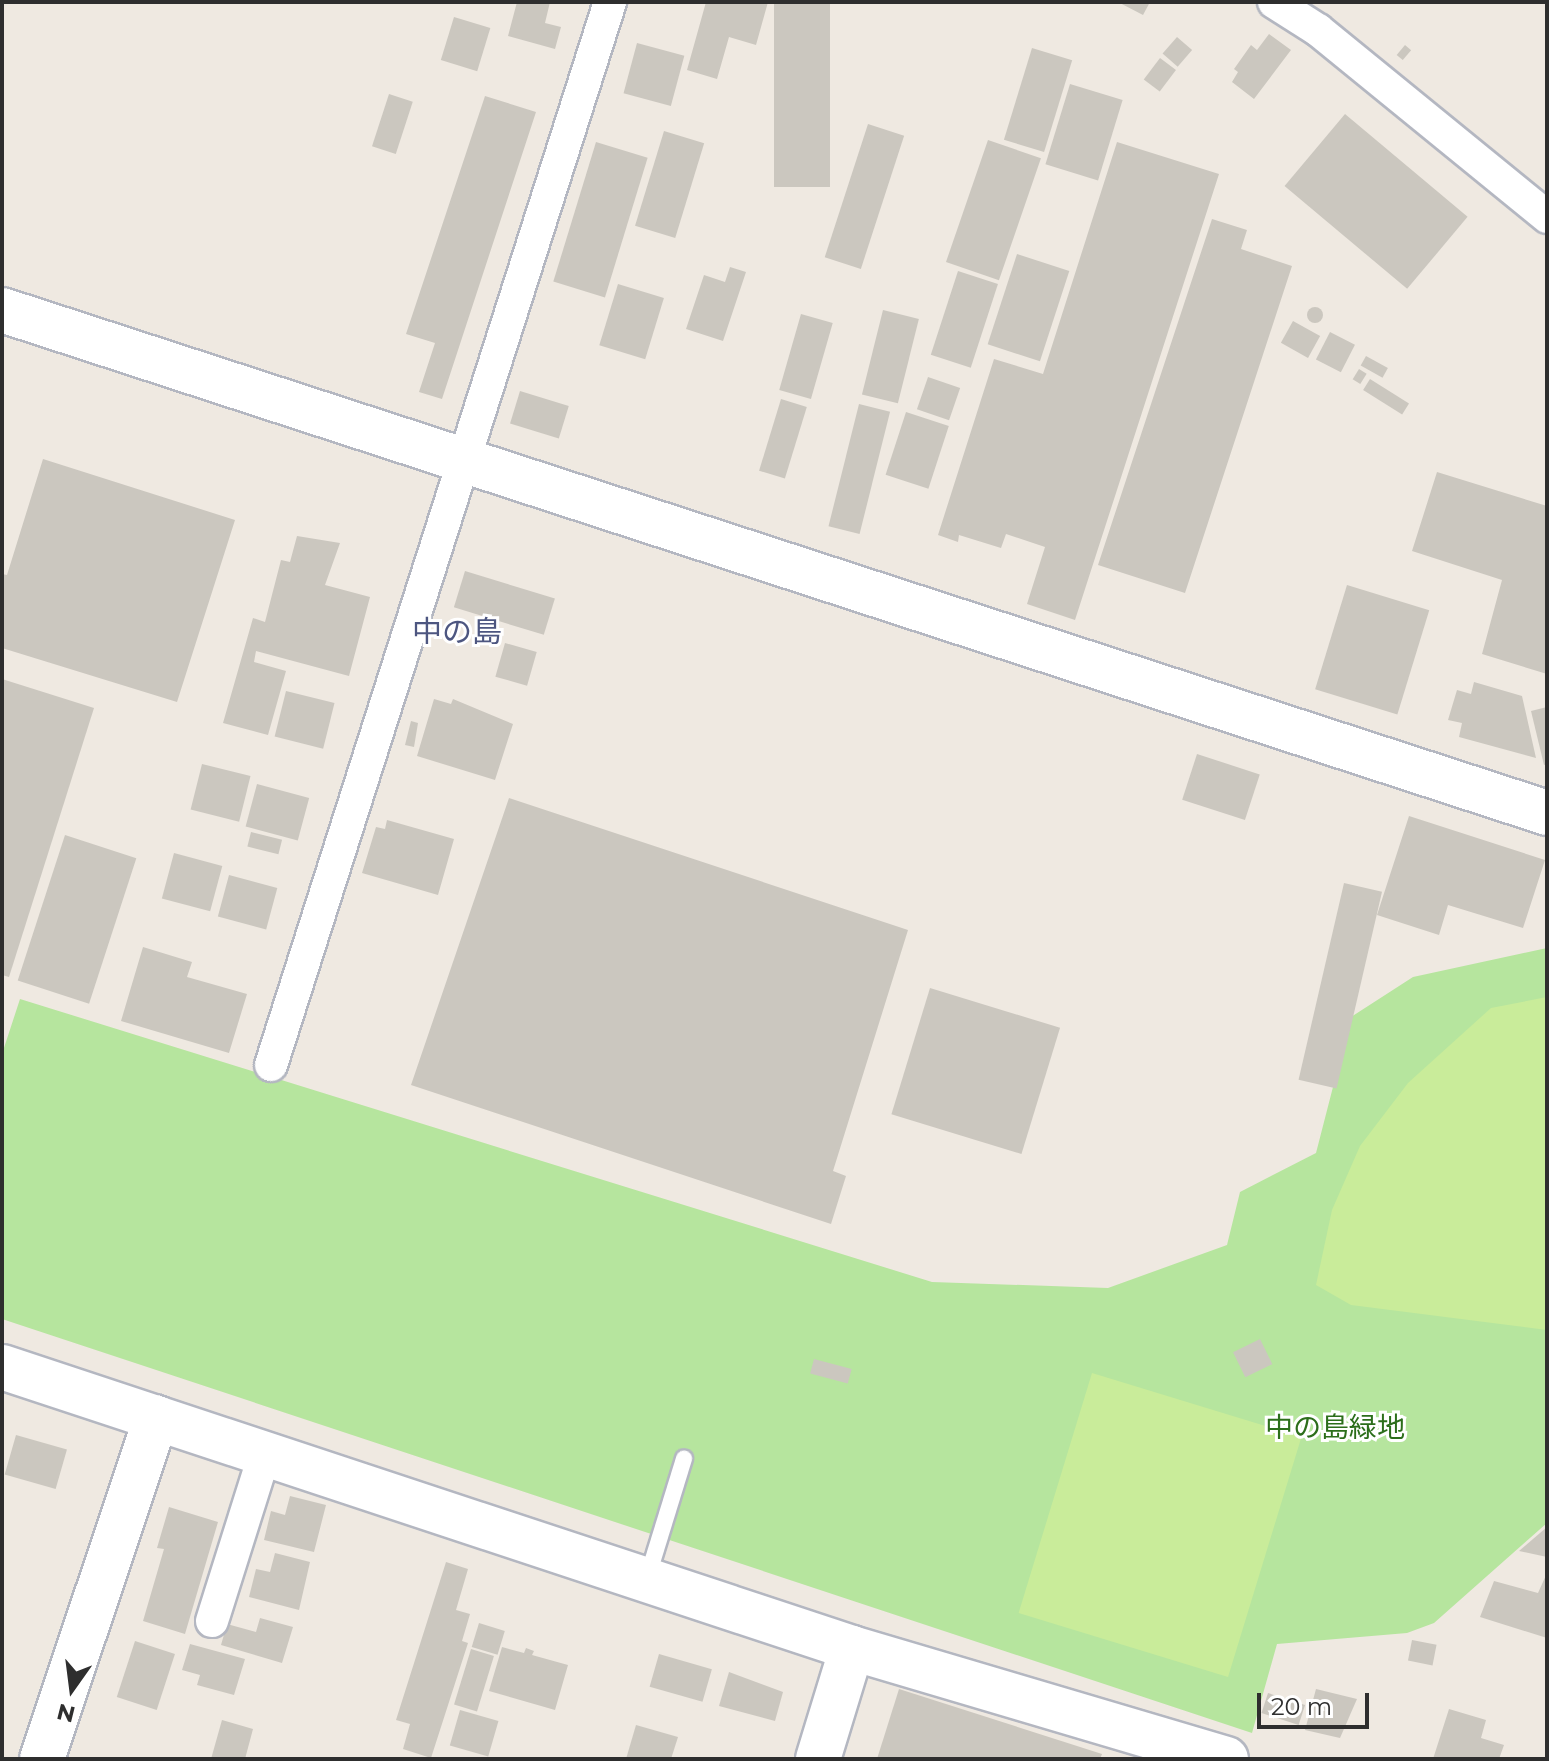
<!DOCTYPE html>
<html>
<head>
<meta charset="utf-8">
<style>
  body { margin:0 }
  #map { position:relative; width:1549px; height:1761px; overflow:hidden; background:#efe9e1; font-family:Montserrat,"Noto Sans JP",sans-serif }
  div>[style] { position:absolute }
  .green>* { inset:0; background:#b6e59e }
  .pitch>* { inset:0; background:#c9ec9a; transform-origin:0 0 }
  .building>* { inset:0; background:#cbc7bf; transform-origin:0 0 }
  .round { border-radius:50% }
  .roads { filter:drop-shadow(2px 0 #b4b7c1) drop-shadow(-2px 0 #b4b7c1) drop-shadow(0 2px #b4b7c1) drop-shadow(0 -2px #b4b7c1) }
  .lane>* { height:16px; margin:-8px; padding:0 8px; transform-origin:8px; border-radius:8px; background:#fff }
  .street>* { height:32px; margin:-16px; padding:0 16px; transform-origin:16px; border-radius:16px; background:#fff }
  .secondary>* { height:44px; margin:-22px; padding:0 22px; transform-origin:22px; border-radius:22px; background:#fff }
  span { translate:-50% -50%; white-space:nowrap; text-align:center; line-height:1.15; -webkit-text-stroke:6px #fff; paint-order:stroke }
  .park-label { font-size:28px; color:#2c6e1b }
  .neighbourhood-label { font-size:30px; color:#4d5680 }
  .frame { position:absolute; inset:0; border:4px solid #2e2e2e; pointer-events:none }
  .north { position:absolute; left:32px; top:1649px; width:80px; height:80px; -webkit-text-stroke:6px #fff; paint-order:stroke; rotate:194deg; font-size:22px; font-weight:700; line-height:32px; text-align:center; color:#2e2e2e }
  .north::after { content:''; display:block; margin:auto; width:28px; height:36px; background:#2e2e2e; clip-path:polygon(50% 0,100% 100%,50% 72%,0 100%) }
  .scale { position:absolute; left:1257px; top:1693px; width:112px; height:36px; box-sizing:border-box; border:4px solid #2e2e2e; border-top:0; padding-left:10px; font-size:24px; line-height:28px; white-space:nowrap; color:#2e2e2e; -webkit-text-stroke:6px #fff; paint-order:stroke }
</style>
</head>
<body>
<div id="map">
  <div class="green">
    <i style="clip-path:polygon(1547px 948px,1547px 1523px,1434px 1623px,1407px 1633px,1277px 1644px,1252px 1733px,2px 1319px,2px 1054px,20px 999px,932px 1282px,1108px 1288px,1227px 1245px,1240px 1192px,1316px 1153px,1351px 1017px,1413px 977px)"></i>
  </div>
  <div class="pitch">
    <i style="clip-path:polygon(1547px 997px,1547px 1330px,1351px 1305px,1316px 1285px,1332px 1210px,1360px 1146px,1408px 1083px,1491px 1008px)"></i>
    <i style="left:1092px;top:1373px;width:219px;height:251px;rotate:17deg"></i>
  </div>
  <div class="building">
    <i style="clip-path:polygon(517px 2px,550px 2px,545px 23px,561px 27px,555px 49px,508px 36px)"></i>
    <i style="clip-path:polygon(706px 2px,768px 2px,756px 45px,729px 37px,717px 79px,687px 70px)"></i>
    <i style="left:774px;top:2px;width:56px;height:185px"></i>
    <i style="clip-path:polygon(1118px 2px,1150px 2px,1143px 15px)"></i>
    <i style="left:454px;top:17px;width:38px;height:45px;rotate:17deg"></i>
    <i style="clip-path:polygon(1269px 34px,1291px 50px,1254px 99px,1232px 82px,1238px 72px,1234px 69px,1251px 45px,1257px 50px)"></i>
    <i style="left:1177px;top:37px;width:20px;height:22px;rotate:41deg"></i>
    <i style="left:637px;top:43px;width:49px;height:52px;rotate:15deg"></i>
    <i style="left:1405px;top:45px;width:8px;height:13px;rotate:40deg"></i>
    <i style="left:1032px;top:48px;width:42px;height:96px;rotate:17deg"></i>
    <i style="left:1160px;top:58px;width:20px;height:27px;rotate:37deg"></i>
    <i style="left:1070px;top:84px;width:55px;height:84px;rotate:17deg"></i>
    <i style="left:389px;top:94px;width:25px;height:55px;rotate:18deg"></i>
    <i style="clip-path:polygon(485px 96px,536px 112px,442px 399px,419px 392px,435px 343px,406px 334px)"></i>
    <i style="left:1345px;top:114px;width:160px;height:94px;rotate:40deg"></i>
    <i style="left:868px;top:124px;width:38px;height:140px;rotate:18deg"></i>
    <i style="left:664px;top:131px;width:42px;height:99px;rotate:17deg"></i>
    <i style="left:988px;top:140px;width:56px;height:129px;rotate:19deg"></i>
    <i style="left:596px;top:142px;width:54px;height:146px;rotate:17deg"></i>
    <i style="clip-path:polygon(1117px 142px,1219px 174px,1075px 620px,1027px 604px,1045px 547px,1006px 534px,1001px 548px,959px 535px,958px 542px,938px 535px,994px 359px,1043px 374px)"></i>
    <i style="clip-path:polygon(1212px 219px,1247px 230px,1241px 249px,1292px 266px,1185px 593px,1098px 565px)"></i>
    <i style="left:1017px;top:254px;width:55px;height:95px;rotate:18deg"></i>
    <i style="clip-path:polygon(730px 267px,746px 272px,723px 341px,686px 329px,704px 275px,725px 282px)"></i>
    <i style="left:958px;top:271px;width:42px;height:88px;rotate:18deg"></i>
    <i style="left:618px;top:284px;width:48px;height:64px;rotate:17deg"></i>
    <i class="round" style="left:1307px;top:307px;width:16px;height:16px"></i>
    <i style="left:883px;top:310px;width:37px;height:87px;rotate:14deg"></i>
    <i style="left:801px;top:314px;width:33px;height:79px;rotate:16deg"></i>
    <i style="left:1293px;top:321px;width:31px;height:25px;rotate:29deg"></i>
    <i style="left:1330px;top:332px;width:28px;height:31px;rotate:27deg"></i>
    <i style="left:1366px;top:356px;width:25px;height:11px;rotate:29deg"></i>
    <i style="left:1359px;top:369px;width:9px;height:12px;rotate:32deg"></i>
    <i style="left:928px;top:377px;width:34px;height:34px;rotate:19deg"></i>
    <i style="left:1370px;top:379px;width:46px;height:13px;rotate:32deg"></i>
    <i style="left:520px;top:391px;width:51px;height:34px;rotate:17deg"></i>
    <i style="left:781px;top:399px;width:27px;height:75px;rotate:17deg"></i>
    <i style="left:859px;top:404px;width:32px;height:126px;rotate:14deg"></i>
    <i style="left:906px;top:412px;width:45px;height:66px;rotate:18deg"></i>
    <i style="clip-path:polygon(43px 459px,235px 520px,177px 702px,2px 648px,2px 574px,7px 575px)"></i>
    <i style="clip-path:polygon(1437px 472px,1547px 506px,1547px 674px,1482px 654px,1502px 580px,1412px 551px)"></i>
    <i style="clip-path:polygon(297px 536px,340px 543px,325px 585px,370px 597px,349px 676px,256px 651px,254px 662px,286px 671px,268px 735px,223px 723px,253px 618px,265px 622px,281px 560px,290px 562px)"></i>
    <i style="left:465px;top:571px;width:94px;height:38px;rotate:17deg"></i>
    <i style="left:1347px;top:585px;width:86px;height:109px;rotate:17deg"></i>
    <i style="left:505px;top:643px;width:33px;height:35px;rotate:16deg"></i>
    <i style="clip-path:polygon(2px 679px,94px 708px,9px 977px,2px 975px)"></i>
    <i style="clip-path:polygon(1474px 682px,1522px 696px,1536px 758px,1459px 737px,1462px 723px,1448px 720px,1457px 690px,1471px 694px)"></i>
    <i style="left:286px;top:691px;width:50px;height:47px;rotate:14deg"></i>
    <i style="clip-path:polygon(434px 699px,451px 704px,453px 699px,513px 724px,495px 780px,417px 756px)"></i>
    <i style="clip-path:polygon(1547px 707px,1547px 764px,1544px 765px,1531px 711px)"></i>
    <i style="clip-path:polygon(411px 721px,418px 723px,414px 747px,405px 745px)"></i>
    <i style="left:1197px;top:754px;width:66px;height:48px;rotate:18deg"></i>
    <i style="left:202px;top:764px;width:50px;height:47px;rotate:14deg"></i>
    <i style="left:257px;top:784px;width:54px;height:44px;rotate:15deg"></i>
    <i style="clip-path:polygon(509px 798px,908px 930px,833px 1171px,846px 1176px,831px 1224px,411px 1085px)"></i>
    <i style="clip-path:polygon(1409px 816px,1545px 860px,1523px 928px,1448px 905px,1439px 935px,1377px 915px)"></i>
    <i style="clip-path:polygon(387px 820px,454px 839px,438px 895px,362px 873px,376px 827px,385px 829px)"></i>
    <i style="left:251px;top:832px;width:32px;height:15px;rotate:14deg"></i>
    <i style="left:65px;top:835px;width:75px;height:153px;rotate:18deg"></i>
    <i style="left:174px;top:853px;width:50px;height:47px;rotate:15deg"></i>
    <i style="left:229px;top:875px;width:50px;height:43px;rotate:15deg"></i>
    <i style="left:1344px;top:883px;width:39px;height:202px;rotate:13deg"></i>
    <i style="clip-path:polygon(143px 947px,192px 962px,187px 977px,247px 994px,229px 1053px,121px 1021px)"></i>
    <i style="left:930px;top:988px;width:136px;height:132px;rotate:17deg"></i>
    <i style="left:1260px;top:1339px;width:28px;height:30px;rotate:64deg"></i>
    <i style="left:814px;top:1359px;width:39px;height:15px;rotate:15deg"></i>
    <i style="left:16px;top:1435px;width:53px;height:41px;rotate:16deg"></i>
    <i style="clip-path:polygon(290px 1496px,326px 1505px,314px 1552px,264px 1540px,271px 1511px,285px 1515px)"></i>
    <i style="clip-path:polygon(169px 1507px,218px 1522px,185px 1634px,143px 1621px,164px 1549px,157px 1548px)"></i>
    <i style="clip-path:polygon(1547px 1527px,1547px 1557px,1519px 1551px)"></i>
    <i style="clip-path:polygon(275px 1553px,310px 1562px,299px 1610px,249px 1597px,256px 1569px,270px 1572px)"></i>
    <i style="clip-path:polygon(446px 1562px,468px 1569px,456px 1610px,470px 1614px,462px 1641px,468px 1643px,431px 1758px,403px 1749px,410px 1724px,396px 1720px)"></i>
    <i style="clip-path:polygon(1547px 1573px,1547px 1638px,1480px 1617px,1494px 1581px,1538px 1593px)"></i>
    <i style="clip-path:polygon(260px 1618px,293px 1627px,282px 1663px,221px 1645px,227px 1624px,256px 1632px)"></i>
    <i style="left:479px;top:1623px;width:27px;height:25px;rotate:17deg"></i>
    <i style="left:1412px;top:1640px;width:25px;height:21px;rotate:11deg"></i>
    <i style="left:135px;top:1641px;width:42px;height:59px;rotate:18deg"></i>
    <i style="clip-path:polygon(190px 1644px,245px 1659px,234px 1695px,197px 1685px,200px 1675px,182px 1670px)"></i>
    <i style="clip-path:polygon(502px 1647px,524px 1653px,526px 1648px,534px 1651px,532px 1655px,568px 1665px,555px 1710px,489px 1691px)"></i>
    <i style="left:471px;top:1649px;width:24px;height:58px;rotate:17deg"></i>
    <i style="left:659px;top:1654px;width:55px;height:34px;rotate:16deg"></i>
    <i style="clip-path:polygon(729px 1672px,783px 1692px,775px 1721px,719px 1706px)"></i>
    <i style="clip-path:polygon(899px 1689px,1102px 1754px,1100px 1759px,877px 1759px)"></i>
    <i style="clip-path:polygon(1316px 1689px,1357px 1699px,1340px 1738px,1305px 1730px)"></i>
    <i style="left:1268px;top:1693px;width:39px;height:21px;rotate:18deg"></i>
    <i style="clip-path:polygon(1449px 1709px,1486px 1720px,1481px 1738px,1504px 1745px,1499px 1759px,1433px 1759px)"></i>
    <i style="left:460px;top:1710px;width:40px;height:37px;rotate:16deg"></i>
    <i style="clip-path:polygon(222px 1720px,253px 1729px,245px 1759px,211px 1759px)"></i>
    <i style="clip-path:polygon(636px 1725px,678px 1737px,671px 1759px,626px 1759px)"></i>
  </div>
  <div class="roads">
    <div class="lane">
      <i style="left:647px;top:1579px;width:126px;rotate:-72.9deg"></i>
    </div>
    <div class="street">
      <i style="left:1274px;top:2px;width:52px;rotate:32.5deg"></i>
      <i style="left:1318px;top:30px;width:296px;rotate:39.2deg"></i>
      <i style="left:271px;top:1065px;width:1116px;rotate:-72.31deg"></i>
      <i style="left:212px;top:1621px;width:176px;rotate:-72.5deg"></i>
    </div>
    <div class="secondary">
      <i style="left:2px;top:310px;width:1625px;rotate:18.03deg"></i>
      <i style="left:2px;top:1367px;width:895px;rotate:18.29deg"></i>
      <i style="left:852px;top:1648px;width:390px;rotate:16.5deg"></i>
      <i style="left:42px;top:1759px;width:360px;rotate:-71.5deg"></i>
      <i style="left:818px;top:1759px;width:116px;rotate:-73deg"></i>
    </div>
  </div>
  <div class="park-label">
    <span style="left:1335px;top:1427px">中の島緑地</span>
  </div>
  <div class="neighbourhood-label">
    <span style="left:457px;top:632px">中の島</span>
  </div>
  <div class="frame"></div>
  <div class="north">N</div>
  <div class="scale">20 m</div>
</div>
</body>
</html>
